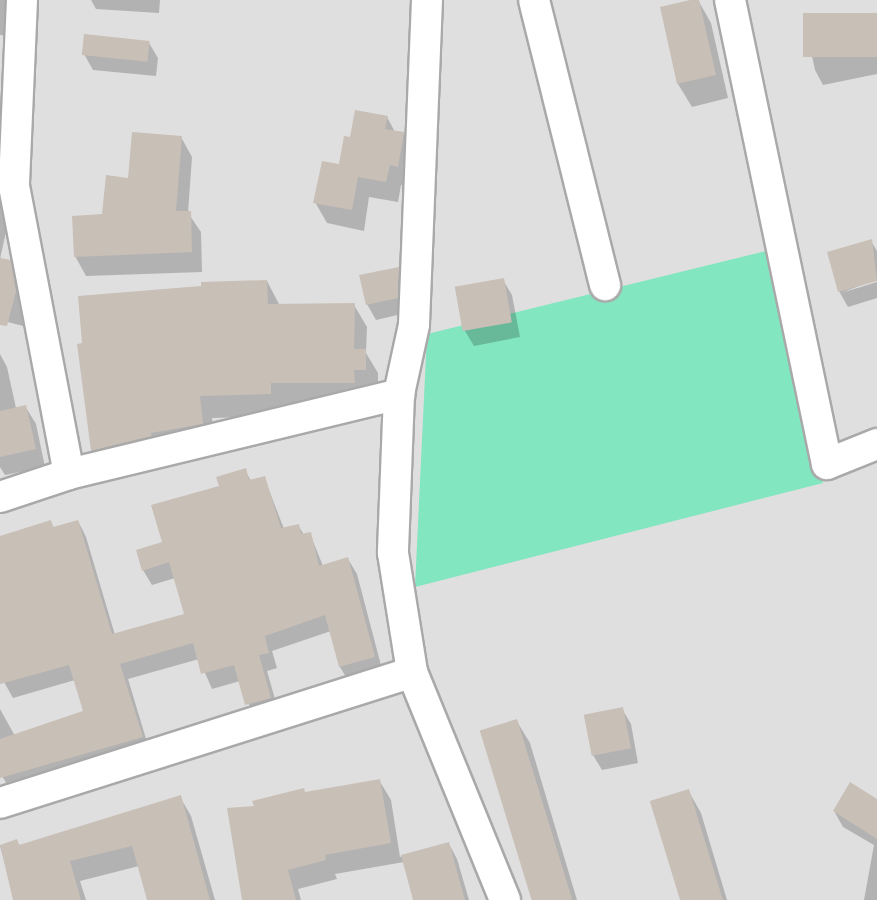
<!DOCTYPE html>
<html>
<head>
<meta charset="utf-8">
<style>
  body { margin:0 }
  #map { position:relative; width:877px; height:900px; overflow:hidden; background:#f3efe8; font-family:"Fira Sans",sans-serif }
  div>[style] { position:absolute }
  .residential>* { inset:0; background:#e0dfdf; transform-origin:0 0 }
  .pitch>* { inset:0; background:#82e6c1 }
  .shadow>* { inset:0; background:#0003 }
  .building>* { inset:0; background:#c8bfb7; transform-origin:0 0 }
  .roads { filter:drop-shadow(2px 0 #a9a9a9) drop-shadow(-2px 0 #a9a9a9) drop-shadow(0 2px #a9a9a9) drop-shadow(0 -2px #a9a9a9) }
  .minor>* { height:30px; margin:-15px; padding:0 15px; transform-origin:15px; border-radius:15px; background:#fff }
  span { translate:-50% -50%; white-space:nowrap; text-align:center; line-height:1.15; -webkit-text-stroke:4.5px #fff; paint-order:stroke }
</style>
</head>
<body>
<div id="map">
  <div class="residential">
    <i style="left:0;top:0;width:877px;height:900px"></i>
  </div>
  <div class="pitch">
    <i style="clip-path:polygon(766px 251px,823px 483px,415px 587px,427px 334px)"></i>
  </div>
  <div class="shadow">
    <i style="clip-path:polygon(0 0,36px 0,16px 36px,0 35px)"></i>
    <i style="clip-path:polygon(91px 0,160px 0,159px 13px,96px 9px)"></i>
    <i style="clip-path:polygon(698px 0,711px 23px,728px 98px,692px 107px,678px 84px,661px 8px)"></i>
    <i style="clip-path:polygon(877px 15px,877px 74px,823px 85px,815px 70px,806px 28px)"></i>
    <i style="clip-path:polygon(149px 43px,158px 58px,156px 76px,93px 70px,84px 54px)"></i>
    <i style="clip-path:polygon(0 115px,11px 134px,9px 218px,0 259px)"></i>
    <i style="clip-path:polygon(387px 117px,395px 132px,403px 133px,415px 154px,410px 187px,401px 185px,398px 202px,369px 197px,364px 231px,327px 223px,315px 202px,340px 165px,351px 139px)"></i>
    <i style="clip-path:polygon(181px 137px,192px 157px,188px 213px,201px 232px,202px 272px,86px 276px,75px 256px,130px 179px)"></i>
    <i style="clip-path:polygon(871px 241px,877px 251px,877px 279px,841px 293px,877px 282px,877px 298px,848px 307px,839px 291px)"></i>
    <i style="clip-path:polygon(0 259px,10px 262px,22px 282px,27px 312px,23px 326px,0 320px)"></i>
    <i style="clip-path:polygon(398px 268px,407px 283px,406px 313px,376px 320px,367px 304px)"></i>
    <i style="clip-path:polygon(503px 280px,512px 295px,520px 337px,474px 346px,465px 331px,457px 289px)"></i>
    <i style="clip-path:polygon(267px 281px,280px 306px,354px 305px,367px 327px,366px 353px,378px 373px,378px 392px,367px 405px,283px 405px,283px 416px,212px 418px,215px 446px,105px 473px,92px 451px)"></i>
    <i style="clip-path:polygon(0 354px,7px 367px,16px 408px,25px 406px,36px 424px,45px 467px,5px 475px,0 467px)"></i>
    <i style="clip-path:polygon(245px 470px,251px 481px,264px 477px,284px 529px,298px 525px,304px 535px,310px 534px,323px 566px,348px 559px,357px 574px,383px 673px,349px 682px,340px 667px,331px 631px,272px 651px,277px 668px,267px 671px,279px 713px,255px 720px,240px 681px,212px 689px,199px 659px,128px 679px,150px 752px,12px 792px,0 773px,0 709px,15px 736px,85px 712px,75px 680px,13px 698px,4px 682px,0 674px,0 560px,51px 522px,54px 528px,78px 521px,86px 537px,115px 635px,186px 615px,175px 578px,152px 585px,143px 570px,164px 543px,220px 487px)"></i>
    <i style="clip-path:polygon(622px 709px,631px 724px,638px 763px,602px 770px,593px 755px,586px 715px)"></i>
    <i style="clip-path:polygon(516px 720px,530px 743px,577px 900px,533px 900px)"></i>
    <i style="clip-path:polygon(379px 780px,391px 800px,400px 857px,449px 844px,457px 859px,469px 900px,414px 900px,404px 862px,335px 874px,337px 879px,298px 889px,301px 900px,243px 900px,255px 807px)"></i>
    <i style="clip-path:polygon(688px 790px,701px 813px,727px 900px,680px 900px)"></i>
    <i style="clip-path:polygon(180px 797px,191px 816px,215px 900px,149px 900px,139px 866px,80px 881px,86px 900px,16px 900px,0 846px,17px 841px,20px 846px)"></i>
    <i style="clip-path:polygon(877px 800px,877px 900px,864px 900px,874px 845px,843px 827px,834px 811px)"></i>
  </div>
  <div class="building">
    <i style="clip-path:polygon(690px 0,699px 0,716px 75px,677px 84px,660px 7px)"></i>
    <i style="left:877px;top:13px;width:44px;height:74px;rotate:90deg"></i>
    <i style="left:84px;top:34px;width:66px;height:21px;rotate:6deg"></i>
    <i style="clip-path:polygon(355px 110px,388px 116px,385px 129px,404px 132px,398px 167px,390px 165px,386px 182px,358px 177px,352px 210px,313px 203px,322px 161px,339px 164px,344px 136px,350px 137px)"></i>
    <i style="clip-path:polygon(132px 132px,182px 136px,176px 211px,191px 211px,192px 252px,74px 257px,72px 216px,102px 214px,106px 175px,128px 178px)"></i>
    <i style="clip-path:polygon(872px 239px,877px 281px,838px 292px,827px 252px)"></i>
    <i style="clip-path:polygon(0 258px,11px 260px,16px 291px,7px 326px,0 325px)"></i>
    <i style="clip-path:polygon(399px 267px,398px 298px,366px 305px,359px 275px)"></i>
    <i style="left:504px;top:278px;width:45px;height:50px;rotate:80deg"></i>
    <i style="clip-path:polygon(267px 280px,268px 304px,355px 303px,354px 349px,366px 349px,366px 370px,354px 370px,355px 383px,271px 383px,271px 394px,200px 396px,203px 424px,151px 433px,152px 436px,91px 451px,77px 344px,82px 343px,78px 296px,201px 286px,201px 282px)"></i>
    <i style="clip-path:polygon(26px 405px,36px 449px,0 457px,0 411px)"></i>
    <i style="clip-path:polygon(246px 468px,249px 480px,265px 476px,281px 528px,299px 524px,301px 534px,311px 532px,319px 566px,348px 557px,375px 657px,339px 667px,325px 615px,265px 636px,269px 653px,259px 655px,271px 698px,245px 705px,234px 665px,201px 674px,193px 643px,120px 664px,143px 737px,0 778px,0 739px,83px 711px,69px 665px,0 684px,0 536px,51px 520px,53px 527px,78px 520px,112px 634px,184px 614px,169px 562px,142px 571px,136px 550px,162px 542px,151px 505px,219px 486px,216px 477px)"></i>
    <i style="left:623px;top:707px;width:42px;height:40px;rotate:79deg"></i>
    <i style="left:517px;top:719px;width:189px;height:39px;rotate:73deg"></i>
    <i style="clip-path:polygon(380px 779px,391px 843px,325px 855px,326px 860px,288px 870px,296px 900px,242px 900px,227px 808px,254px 806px,252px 801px,304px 788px,305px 792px)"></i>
    <i style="clip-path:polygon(850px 782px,877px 799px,877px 839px,833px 811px)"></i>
    <i style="left:689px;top:789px;width:116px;height:41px;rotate:73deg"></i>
    <i style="clip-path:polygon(181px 795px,210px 900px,147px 900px,132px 846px,70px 861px,81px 900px,13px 900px,0 845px,17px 839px,19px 845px)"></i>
    <i style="clip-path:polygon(449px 842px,465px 900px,413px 900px,401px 855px)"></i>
  </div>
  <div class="roads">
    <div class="minor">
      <i style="left:22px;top:0;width:186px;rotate:92.5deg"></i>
      <i style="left:14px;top:186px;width:293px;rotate:79.2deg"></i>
      <i style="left:427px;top:0;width:325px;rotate:92.3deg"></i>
      <i style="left:414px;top:325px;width:71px;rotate:102.3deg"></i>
      <i style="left:399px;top:394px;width:159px;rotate:92.2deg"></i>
      <i style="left:393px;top:553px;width:121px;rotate:80.9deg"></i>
      <i style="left:412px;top:672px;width:246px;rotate:67.8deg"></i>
      <i style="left:534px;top:0;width:294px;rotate:76deg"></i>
      <i style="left:730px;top:0;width:474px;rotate:78.2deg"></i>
      <i style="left:827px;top:464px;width:54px;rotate:-21.8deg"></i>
      <i style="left:0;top:497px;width:73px;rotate:-18.4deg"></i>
      <i style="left:69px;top:474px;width:340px;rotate:-13.6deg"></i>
      <i style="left:0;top:803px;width:432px;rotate:-17.6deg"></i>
    </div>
  </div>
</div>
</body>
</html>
